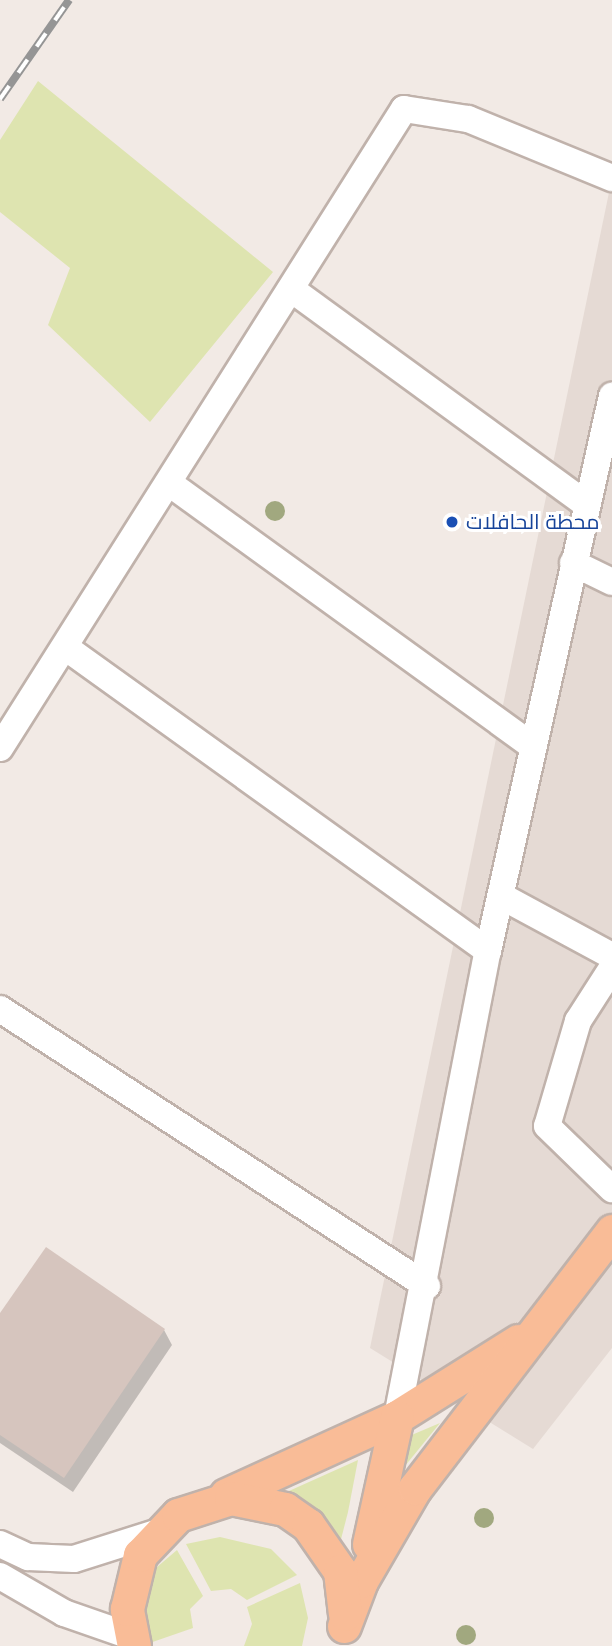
<!DOCTYPE html>
<html>
<head>
<meta charset="utf-8">
<style>
  body { margin:0 }
  #map { position:relative; width:612px; height:1646px; overflow:hidden; background:#f2eae5; font-family:Arial,Cairo,sans-serif }
  div>[style] { position:absolute }
  .residential>* { inset:0; background:#e5dad4 }
  .green>* { inset:0; background:#dee4b0 }
  .shadow>* { inset:0; background:#0003 }
  .building>* { inset:0; background:#d6c5be }
  .roads { filter:drop-shadow(2px 0 #c0b2ab) drop-shadow(-2px 0 #c0b2ab) drop-shadow(0 2px #c0b2ab) drop-shadow(0 -2px #c0b2ab) }
  .minor>* { height:26px; margin:-13px; padding:0 13px; transform-origin:13px; border-radius:13px; background:#fff }
  .major>* { height:33px; margin:-16.5px; padding:0 16.5px; transform-origin:16.5px; border-radius:16.5px; background:#f9bc97 }
  .rail>* { height:8px; margin-top:-4px; transform-origin:0; background:repeating-linear-gradient(90deg,#fff 0 16px,#959595 0 32px); box-sizing:border-box; border-block:2px solid #959595 }
  .trees>* { width:20px; height:20px; margin:-10px; border-radius:50%; background:#a1a87f }
  .dots>* { width:19px; height:19px; translate:-50% -50%; box-sizing:border-box; border:4px solid #fff; border-radius:50% }
  span { translate:-50% -50%; white-space:nowrap; text-align:center; line-height:1.15; -webkit-text-stroke:6px #fff; paint-order:stroke }
  .transit-label { font-size:21px; color:#164399 }
  .left { translate:0 -50%; text-align:left }
</style>
</head>
<body>
<div id="map">
  <div class="residential">
    <i style="clip-path:polygon(612px 178px,612px 1348px,533px 1449px,370px 1348px)"></i>
  </div>
  <div class="green">
    <i style="clip-path:polygon(38px 81px,273px 272px,150px 422px,48px 325px,70px 268px,0 212px,0 140px)"></i>
    <i style="clip-path:polygon(440px 1423px,387px 1488px,395px 1442px)"></i>
    <i style="clip-path:polygon(358px 1460px,348px 1512px,339px 1547px,280px 1495px)"></i>
    <i style="clip-path:polygon(220px 1537px,271px 1549px,297px 1575px,247px 1600px,231px 1589px,211px 1591px,186px 1544px)"></i>
    <i style="clip-path:polygon(177px 1550px,203px 1596px,190px 1609px,193px 1628px,141px 1646px,137px 1635px,150px 1573px)"></i>
    <i style="clip-path:polygon(300px 1583px,308px 1618px,302px 1646px,244px 1646px,252px 1624px,247px 1607px)"></i>
  </div>
  <div class="shadow">
    <i style="clip-path:polygon(0 1316px,164px 1330px,172px 1345px,73px 1492px,0 1443px)"></i>
  </div>
  <div class="building">
    <i style="clip-path:polygon(46px 1247px,165px 1329px,64px 1478px,0 1435px,0 1313px)"></i>
  </div>
  <div class="roads">
    <div class="minor">
      <i style="left:291px;top:289px;width:364px;rotate:36.1deg"></i>
      <i style="left:169px;top:483px;width:450px;rotate:35.9deg"></i>
      <i style="left:573px;top:563px;width:43px;rotate:26deg"></i>
      <i style="left:65px;top:647px;width:521px;rotate:35.7deg"></i>
      <i style="left:0;top:748px;width:756px;rotate:-57.7deg"></i>
      <i style="left:404px;top:109px;width:65px;rotate:8.9deg"></i>
      <i style="left:468px;top:119px;width:156px;rotate:22.3deg"></i>
      <i style="left:501px;top:896px;width:126px;rotate:28.4deg"></i>
      <i style="left:612px;top:968px;width:63px;rotate:122.7deg"></i>
      <i style="left:578px;top:1021px;width:109px;rotate:106.4deg"></i>
      <i style="left:547px;top:1126px;width:91px;rotate:44.1deg"></i>
      <i style="left:0;top:1009px;width:509px;rotate:32.97deg"></i>
      <i style="left:397px;top:1417px;width:475px;rotate:-79deg"></i>
      <i style="left:488px;top:951px;width:569px;rotate:-77.41deg"></i>
      <i style="left:0;top:1544px;width:31px;rotate:25deg"></i>
      <i style="left:28px;top:1557px;width:46px;rotate:2.5deg"></i>
      <i style="left:74px;top:1559px;width:86px;rotate:-17.6deg"></i>
      <i style="left:0;top:1576px;width:74px;rotate:30deg"></i>
      <i style="left:64px;top:1613px;width:70px;rotate:19.2deg"></i>
    </div>
    <div class="major">
      <i style="left:226px;top:1495px;width:188px;rotate:-24.5deg"></i>
      <i style="left:397px;top:1417px;width:143px;rotate:-32.1deg"></i>
      <i style="left:369px;top:1544px;width:130px;rotate:-77.6deg"></i>
      <i style="left:344px;top:1626px;width:48px;rotate:-69.3deg"></i>
      <i style="left:361px;top:1581px;width:108px;rotate:-59.9deg"></i>
      <i style="left:415px;top:1488px;width:324px;rotate:-52.5deg"></i>
      <i style="left:134px;top:1646px;width:38px;rotate:-101deg"></i>
      <i style="left:127px;top:1609px;width:56px;rotate:-76.5deg"></i>
      <i style="left:140px;top:1555px;width:55px;rotate:-46.5deg"></i>
      <i style="left:178px;top:1515px;width:56px;rotate:-17.8deg"></i>
      <i style="left:231px;top:1498px;width:55px;rotate:11.5deg"></i>
      <i style="left:285px;top:1509px;width:28px;rotate:35deg"></i>
      <i style="left:308px;top:1525px;width:56px;rotate:55.2deg"></i>
      <i style="left:340px;top:1571px;width:43px;rotate:83.4deg"></i>
    </div>
  </div>
  <div class="rail">
    <i style="left:0;top:99px;width:121px;rotate:-55.1deg"></i>
  </div>
  <div class="trees">
    <i style="left:275px;top:511px"></i>
    <i style="left:484px;top:1518px"></i>
    <i style="left:466px;top:1635px"></i>
  </div>
  <div class="dots">
    <i style="left:452px;top:522px;background:#1a4fb4"></i>
  </div>
  <div class="transit-label">
    <span class="left" style="left:466px;top:522px">محطة الحافلات</span>
  </div>
</div>
</body>
</html>
